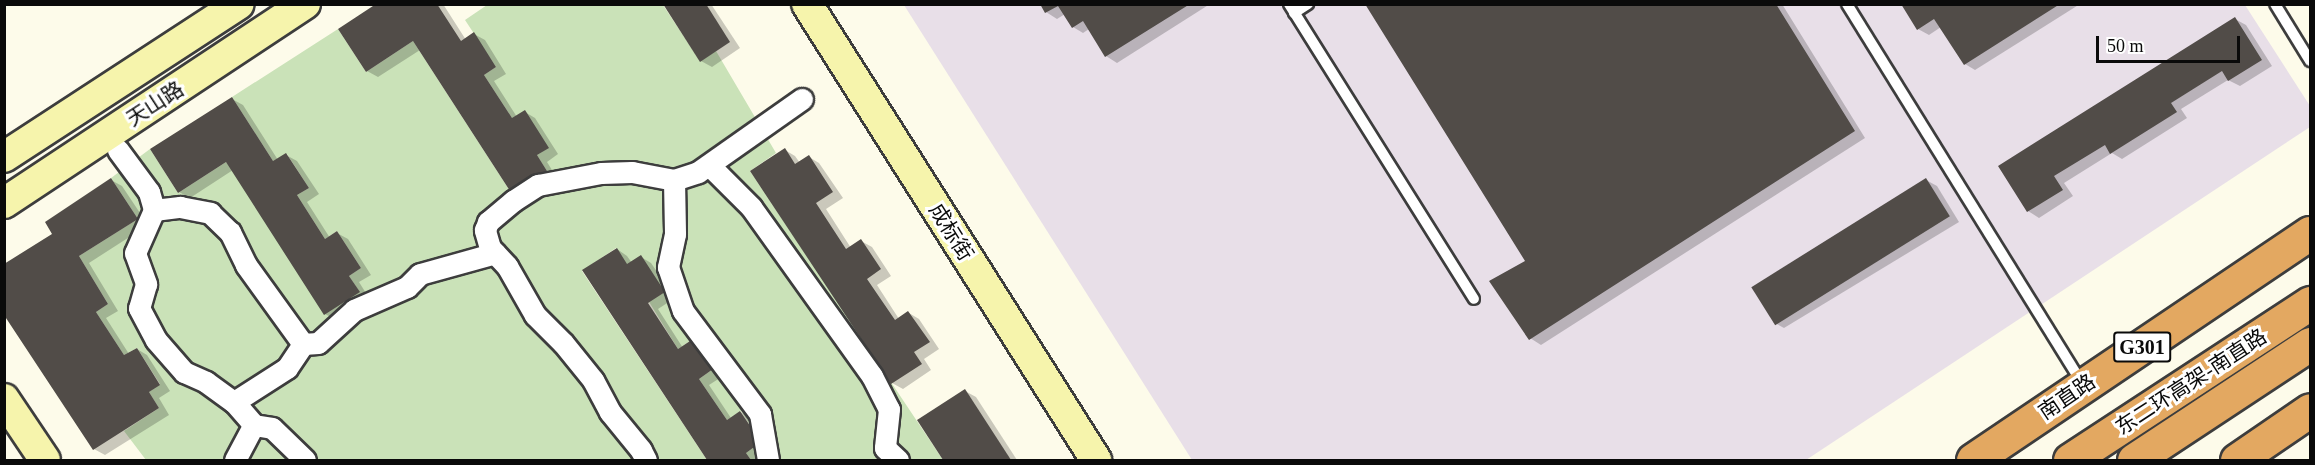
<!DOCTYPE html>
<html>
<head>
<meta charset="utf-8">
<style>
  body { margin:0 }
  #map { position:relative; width:2315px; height:465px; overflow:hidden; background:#fdfbea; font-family:"Times New Roman","Noto Sans SC",serif }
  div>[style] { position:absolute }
  .industrial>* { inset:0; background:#e8dfe8 }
  .green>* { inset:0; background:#cae2b8 }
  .shadow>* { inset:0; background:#0003 }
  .building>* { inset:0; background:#514c48; transform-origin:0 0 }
  .roads { filter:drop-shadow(2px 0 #3d3d3d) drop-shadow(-2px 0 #3d3d3d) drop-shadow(0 2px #3d3d3d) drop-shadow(0 -2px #3d3d3d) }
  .lane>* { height:10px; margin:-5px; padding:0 5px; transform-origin:5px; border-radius:5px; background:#fff }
  .street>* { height:21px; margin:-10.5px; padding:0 10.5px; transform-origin:10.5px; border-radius:10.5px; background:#fff }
  .secondary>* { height:30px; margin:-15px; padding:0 15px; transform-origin:15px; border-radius:15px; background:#f6f4ac }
  .highway>* { height:33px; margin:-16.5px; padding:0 16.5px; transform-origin:16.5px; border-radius:16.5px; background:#e3a861 }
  span { translate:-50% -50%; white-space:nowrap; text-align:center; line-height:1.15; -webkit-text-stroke:6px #fff; paint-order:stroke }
  .shield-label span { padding:2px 4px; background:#fff; border:2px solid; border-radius:4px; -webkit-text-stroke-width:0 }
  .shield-label { font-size:20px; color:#0a0a0a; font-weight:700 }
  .street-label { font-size:21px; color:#0a0a0a }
  .frame { position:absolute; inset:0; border:6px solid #0a0a0a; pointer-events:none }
  .scale { position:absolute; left:2096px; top:36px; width:144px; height:27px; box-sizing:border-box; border:3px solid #0a0a0a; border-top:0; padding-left:8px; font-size:18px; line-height:21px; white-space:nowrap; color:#0a0a0a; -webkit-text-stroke:4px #fff; paint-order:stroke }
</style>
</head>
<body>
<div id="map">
  <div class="industrial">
    <i style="clip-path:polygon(904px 5px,2245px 5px,2310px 106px,2310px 127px,1806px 460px,1192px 460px)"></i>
  </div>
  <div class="green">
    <i style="clip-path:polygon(487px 5px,663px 5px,700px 61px,716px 51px,776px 153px,750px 171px,943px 460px,751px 460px,746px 453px,761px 442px,741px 411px,727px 420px,699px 379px,713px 369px,693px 339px,678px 349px,616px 248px,582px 271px,707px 460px,146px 460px,124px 431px,159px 408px,149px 392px,160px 384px,137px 348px,124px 355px,96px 312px,108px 304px,79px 256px,138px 219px,111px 178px,150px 149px,178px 193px,226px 162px,359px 291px,349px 276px,361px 268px,337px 231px,325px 239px,297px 195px,309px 188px,287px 154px,273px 161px,232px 97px,338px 29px,366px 72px,413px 41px,512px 194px,547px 171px,537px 155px,548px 148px,512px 118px,484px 75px,496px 67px,465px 20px)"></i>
  </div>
  <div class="shadow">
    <i style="clip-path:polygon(378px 4px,443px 4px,466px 40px,474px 34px,485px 40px,506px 74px,494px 81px,517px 117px,525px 112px,535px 118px,558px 154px,547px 162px,557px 178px,513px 193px,420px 50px,378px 77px,367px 71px)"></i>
    <i style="clip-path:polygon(664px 4px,711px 4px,740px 48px,712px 67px,701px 61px)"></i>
    <i style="clip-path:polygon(1042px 4px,1210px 4px,1117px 63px,1106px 56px,1089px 29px,1083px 33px,1073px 27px,1065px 14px,1057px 19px,1046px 12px)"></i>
    <i style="clip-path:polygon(1367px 4px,1782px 4px,1865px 138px,1541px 345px,1530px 338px,1527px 262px)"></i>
    <i style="clip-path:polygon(1903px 4px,2080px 4px,1975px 70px,1965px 64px,1941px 27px,1929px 35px,1918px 29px)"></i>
    <i style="clip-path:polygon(2235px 19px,2246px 25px,2272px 66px,2240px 86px,2228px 80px,2181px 109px,2187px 118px,2122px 159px,2112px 153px,2064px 183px,2073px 196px,2039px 218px,2028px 211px,2000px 167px)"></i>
    <i style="clip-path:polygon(232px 99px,243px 105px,278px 160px,286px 155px,297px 161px,319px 194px,307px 202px,330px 238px,337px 233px,348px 239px,371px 275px,359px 282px,369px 298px,336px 320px,325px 314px,233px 170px,190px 198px,179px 192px)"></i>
    <i style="clip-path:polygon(785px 150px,795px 156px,800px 163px,809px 157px,819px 163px,843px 198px,826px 209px,851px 248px,861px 241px,872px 247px,891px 276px,877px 285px,899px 319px,909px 313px,919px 319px,939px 349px,924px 359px,931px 370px,903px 389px,892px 383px)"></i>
    <i style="clip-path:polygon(111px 180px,122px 186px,148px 225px,89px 263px,118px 311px,106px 318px,129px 354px,137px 349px,147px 355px,170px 391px,159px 398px,169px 415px,105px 455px,94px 449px,54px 235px)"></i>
    <i style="clip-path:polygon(1926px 180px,1937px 186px,1959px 222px,1784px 328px,1773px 322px)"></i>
    <i style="clip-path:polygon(617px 249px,627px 256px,632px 263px,641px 257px,651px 263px,675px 298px,658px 309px,683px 348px,693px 341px,723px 376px,709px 385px,731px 418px,741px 412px,751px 419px,771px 449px,757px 460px,709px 460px,584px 271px)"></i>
    <i style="clip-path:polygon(965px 391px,976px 397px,1017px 460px,945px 460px,919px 421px)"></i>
  </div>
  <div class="building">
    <i style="clip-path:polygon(376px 4px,437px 4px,461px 41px,474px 32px,496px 67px,484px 75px,512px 118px,525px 110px,549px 148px,537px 155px,547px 171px,512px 194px,413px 41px,366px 72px,338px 29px)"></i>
    <i style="clip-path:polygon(663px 4px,706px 4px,730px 42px,700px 62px)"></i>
    <i style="clip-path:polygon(1040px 4px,1190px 4px,1105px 57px,1083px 21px,1072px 28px,1058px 6px,1045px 13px)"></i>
    <i style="clip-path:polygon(1365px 4px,1776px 4px,1855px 131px,1529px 340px,1489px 281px,1525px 261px)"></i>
    <i style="clip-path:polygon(1901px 4px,2060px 4px,1964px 65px,1934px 19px,1917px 30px)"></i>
    <i style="clip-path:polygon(2235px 17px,2262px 60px,2228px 81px,2222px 71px,2171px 103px,2177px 112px,2110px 154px,2105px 145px,2054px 176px,2063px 190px,2027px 212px,1998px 166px)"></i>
    <i style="clip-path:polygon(232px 97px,273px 161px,286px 153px,309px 188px,297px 195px,325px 239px,337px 231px,361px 268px,349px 276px,360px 292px,324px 315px,226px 162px,178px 193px,150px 149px)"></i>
    <i style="clip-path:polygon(785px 148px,795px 164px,809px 155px,833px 192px,816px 203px,846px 249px,861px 239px,881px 269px,867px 279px,895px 320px,908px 311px,930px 342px,914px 352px,922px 364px,891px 384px,750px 171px)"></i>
    <i style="clip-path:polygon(111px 178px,138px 219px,79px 256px,108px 304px,96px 312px,124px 355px,137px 348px,160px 385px,149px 392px,159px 408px,93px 450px,4px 315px,4px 264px,52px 234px,45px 222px)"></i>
    <i style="left:1926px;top:178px;width:45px;height:206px;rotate:58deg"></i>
    <i style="clip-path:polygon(617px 248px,627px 264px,641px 255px,665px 292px,648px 303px,678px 349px,693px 339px,713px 369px,699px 379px,727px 420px,740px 411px,761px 442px,746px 453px,751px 460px,707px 460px,582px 270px)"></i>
    <i style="clip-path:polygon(965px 389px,1011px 460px,943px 460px,917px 420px)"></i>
  </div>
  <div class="roads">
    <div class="lane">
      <i style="left:1289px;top:4px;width:348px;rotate:57.9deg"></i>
      <i style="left:1847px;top:4px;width:446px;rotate:58.2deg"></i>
      <i style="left:2275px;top:4px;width:67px;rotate:58.4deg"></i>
      <i style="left:1294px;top:13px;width:17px;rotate:-33deg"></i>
    </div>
    <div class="street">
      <i style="left:118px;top:150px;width:52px;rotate:53.6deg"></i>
      <i style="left:149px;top:192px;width:19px;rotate:74deg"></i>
      <i style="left:154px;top:210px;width:47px;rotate:113.8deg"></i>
      <i style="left:135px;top:253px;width:33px;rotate:70deg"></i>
      <i style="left:146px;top:284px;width:25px;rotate:106deg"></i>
      <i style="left:139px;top:308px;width:36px;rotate:62deg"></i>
      <i style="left:156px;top:340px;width:43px;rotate:48.8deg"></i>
      <i style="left:184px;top:372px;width:24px;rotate:24deg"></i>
      <i style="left:206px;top:382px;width:34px;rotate:36deg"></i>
      <i style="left:234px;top:402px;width:30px;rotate:49deg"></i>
      <i style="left:713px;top:169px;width:54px;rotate:45deg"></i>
      <i style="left:751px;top:207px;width:208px;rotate:54.4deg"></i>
      <i style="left:872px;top:376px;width:37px;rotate:63deg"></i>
      <i style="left:889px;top:409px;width:39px;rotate:96deg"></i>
      <i style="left:885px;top:448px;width:18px;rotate:43deg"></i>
      <i style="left:674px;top:180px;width:54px;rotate:88.9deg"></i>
      <i style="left:675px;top:234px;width:34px;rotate:102deg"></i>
      <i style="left:668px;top:267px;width:46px;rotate:71.2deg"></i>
      <i style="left:683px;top:311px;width:129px;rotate:53.2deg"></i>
      <i style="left:760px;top:414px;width:47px;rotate:80.1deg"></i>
      <i style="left:154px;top:210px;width:26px;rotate:-7deg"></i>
      <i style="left:180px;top:207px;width:31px;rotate:11deg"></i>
      <i style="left:210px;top:213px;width:28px;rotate:44deg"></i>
      <i style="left:230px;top:232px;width:37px;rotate:64deg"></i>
      <i style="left:246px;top:265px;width:97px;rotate:54.2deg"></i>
      <i style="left:303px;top:344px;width:15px;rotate:-4deg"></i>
      <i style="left:318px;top:343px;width:49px;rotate:-42.5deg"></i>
      <i style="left:354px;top:310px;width:58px;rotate:-23.5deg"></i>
      <i style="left:407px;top:287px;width:18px;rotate:-45deg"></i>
      <i style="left:420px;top:274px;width:78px;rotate:-15.6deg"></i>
      <i style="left:234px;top:402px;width:63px;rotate:-32.7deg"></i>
      <i style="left:287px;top:368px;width:29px;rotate:-56deg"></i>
      <i style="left:235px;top:460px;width:40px;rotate:-62deg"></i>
      <i style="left:254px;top:425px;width:18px;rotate:9deg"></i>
      <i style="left:272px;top:428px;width:46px;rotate:44.1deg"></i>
      <i style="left:646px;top:460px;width:11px;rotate:-117deg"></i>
      <i style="left:641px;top:450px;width:49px;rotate:-129.2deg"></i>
      <i style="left:610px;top:412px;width:36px;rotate:-118deg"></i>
      <i style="left:593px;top:380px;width:48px;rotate:-129deg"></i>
      <i style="left:563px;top:343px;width:40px;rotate:-135deg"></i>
      <i style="left:535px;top:315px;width:56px;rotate:-119.7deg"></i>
      <i style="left:507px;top:266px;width:25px;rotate:-133deg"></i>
      <i style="left:490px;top:248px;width:19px;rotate:-106deg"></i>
      <i style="left:485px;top:230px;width:9px;rotate:-69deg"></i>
      <i style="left:488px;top:222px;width:33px;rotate:-40deg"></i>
      <i style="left:513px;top:201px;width:30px;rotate:-33deg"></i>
      <i style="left:538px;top:185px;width:64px;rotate:-10.8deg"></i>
      <i style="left:601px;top:173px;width:31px;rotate:-2deg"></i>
      <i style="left:632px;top:172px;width:43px;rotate:10.8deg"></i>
      <i style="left:674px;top:180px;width:25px;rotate:-18deg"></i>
      <i style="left:698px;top:172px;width:127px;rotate:-35.1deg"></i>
    </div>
    <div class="secondary">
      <i style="left:807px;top:4px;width:540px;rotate:57.63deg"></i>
      <i style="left:4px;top:157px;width:280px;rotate:-33.1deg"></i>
      <i style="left:4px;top:203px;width:361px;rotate:-33.5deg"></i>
      <i style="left:4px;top:399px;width:73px;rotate:56.1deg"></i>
    </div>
    <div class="highway">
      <i style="left:1973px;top:460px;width:406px;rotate:-34deg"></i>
      <i style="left:2070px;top:460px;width:287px;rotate:-33.2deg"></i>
      <i style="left:2134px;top:460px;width:211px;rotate:-33.4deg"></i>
      <i style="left:2237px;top:460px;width:88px;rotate:-34.4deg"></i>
    </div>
  </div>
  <div class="shield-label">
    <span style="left:2142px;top:347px">G301</span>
  </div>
  <div class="street-label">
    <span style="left:155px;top:104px;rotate:-33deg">天山路</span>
    <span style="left:951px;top:232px;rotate:58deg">成标街</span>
    <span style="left:2191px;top:382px;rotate:-33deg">东二环高架-南直路</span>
    <span style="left:2067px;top:397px;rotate:-34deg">南直路</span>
  </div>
  <div class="frame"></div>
  <div class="scale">50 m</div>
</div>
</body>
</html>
